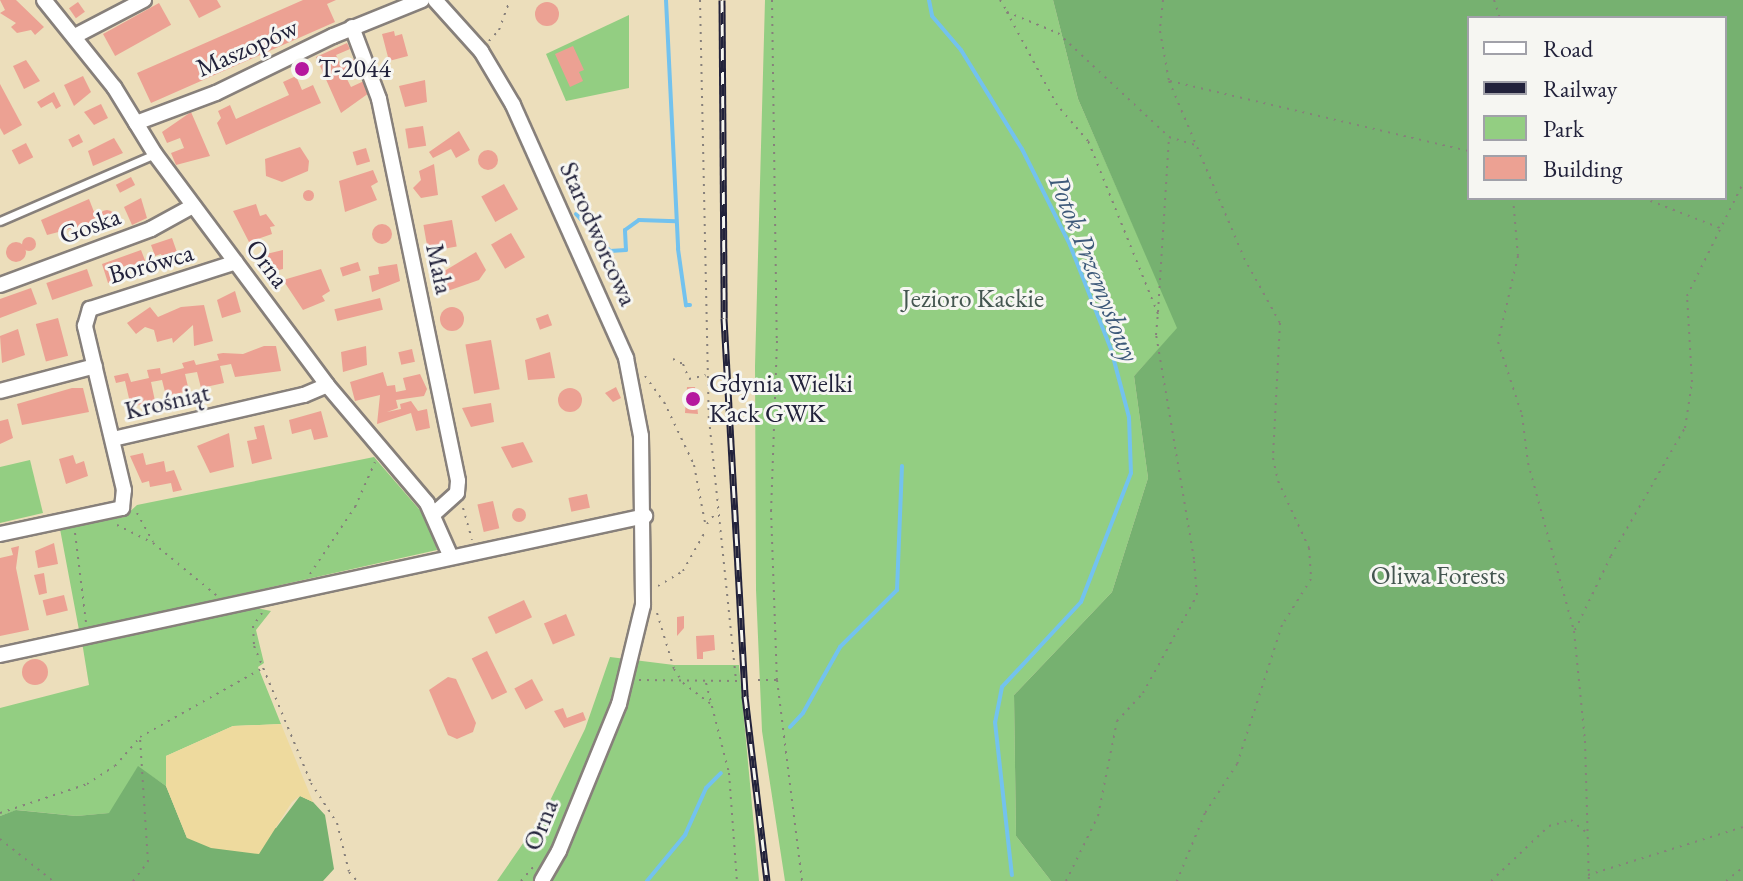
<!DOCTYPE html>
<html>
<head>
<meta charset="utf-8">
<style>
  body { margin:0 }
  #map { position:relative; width:1743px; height:881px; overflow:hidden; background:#ecdebb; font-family:"EB Garamond",serif }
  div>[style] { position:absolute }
  .green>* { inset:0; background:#93ce82 }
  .forest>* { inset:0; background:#76b170 }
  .sand>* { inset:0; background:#eeda9e }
  .stream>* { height:4px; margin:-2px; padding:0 2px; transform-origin:2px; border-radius:2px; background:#73c2ee }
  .building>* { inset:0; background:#eca193; transform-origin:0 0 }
  .round { border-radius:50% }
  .path>* { height:2px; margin-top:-1px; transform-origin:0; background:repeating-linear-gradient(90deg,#87807b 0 2px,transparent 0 8px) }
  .roads { filter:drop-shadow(2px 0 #87807b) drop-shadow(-2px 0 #87807b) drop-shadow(0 2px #87807b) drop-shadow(0 -2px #87807b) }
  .lane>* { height:7px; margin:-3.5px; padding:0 3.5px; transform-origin:3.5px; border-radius:3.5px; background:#fff }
  .street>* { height:14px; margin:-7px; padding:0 7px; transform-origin:7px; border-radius:7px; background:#fff }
  .rail>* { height:7px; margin-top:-3.5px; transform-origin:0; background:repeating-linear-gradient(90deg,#f6f6f2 0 12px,#22223b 0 24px); box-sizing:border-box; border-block:2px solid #22223b }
  .dots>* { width:22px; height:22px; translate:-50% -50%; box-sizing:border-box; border:4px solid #f6f6f2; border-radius:50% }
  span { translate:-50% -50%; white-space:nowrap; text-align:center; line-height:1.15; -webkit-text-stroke:6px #f6f6f2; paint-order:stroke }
  .street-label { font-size:26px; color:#22223b }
  .poi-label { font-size:26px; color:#22223b }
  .left { translate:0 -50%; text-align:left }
  .park-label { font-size:26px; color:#445650 }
  .water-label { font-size:28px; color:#3e5a7a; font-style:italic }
  .legend { position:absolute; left:1467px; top:16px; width:260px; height:184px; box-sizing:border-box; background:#f6f6f2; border:2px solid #a1a1a9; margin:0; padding:10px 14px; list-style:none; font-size:24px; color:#22223b }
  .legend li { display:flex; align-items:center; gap:16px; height:40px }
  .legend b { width:40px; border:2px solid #a1a1a9 }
</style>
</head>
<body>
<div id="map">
  <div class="green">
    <i style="clip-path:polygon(765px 0,1053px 0,1078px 99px,1178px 328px,1134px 376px,1148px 478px,1112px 592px,1014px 695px,1016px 836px,1051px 881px,785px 881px,762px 731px,756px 590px,755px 366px)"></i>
    <i style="clip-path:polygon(629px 15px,629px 88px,566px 101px,546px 54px)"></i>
    <i style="clip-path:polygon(374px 457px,431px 523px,437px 550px,79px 630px,60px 529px,124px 517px,137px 505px)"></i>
    <i style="clip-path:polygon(30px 460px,43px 513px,0 523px,0 467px)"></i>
    <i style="clip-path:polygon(251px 607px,271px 611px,256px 630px,264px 663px,258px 667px,281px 724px,233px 726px,166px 756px,166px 786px,138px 767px,110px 813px,76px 816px,17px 810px,0 816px,0 708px,89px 685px,82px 642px)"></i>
    <i style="clip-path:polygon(610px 657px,674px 665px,739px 665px,759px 881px,497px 881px,544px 813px,585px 729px)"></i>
  </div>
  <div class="forest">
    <i style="clip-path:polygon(evenodd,1053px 0,1743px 0,1743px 881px,1051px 881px,1016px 836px,1014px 695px,1112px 592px,1148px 478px,1134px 376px,1177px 328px,1078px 99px,1053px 0,1725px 18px,1725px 198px,1469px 198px,1469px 18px,1725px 18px)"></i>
    <i style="clip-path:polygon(138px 766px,166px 786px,187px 838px,276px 828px,300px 796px,313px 802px,325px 815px,334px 869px,323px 881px,0 881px,0 816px,16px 810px,76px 816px,109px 813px)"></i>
  </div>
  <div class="sand">
    <i style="clip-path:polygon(281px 724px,313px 802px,300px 796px,292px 802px,259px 854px,211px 848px,187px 838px,166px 786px,166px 756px,233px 726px)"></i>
  </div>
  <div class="stream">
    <i style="left:666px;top:0;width:249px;rotate:87.2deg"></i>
    <i style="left:678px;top:249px;width:57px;rotate:81.9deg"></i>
    <i style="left:686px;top:305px;width:4px"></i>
    <i style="left:929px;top:0;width:16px;rotate:79deg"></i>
    <i style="left:932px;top:16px;width:45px;rotate:49.5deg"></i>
    <i style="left:961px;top:50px;width:116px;rotate:58.4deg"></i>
    <i style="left:1022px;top:149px;width:107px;rotate:63.4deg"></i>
    <i style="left:1070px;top:245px;width:112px;rotate:68.5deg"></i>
    <i style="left:1111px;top:349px;width:70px;rotate:75.2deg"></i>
    <i style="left:1129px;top:417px;width:56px;rotate:88deg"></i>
    <i style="left:1131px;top:473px;width:138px;rotate:111.2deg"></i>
    <i style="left:1081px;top:602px;width:116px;rotate:132.9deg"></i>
    <i style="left:1002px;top:687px;width:36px;rotate:101deg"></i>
    <i style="left:995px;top:722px;width:154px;rotate:83.7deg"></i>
    <i style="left:576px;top:214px;width:50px;rotate:47.4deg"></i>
    <i style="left:610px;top:251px;width:16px;rotate:-4deg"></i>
    <i style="left:626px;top:250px;width:20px;rotate:-93deg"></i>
    <i style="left:625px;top:230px;width:17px;rotate:-36deg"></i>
    <i style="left:639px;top:220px;width:37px;rotate:2deg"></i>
    <i style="left:790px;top:727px;width:19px;rotate:-47deg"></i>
    <i style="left:803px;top:713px;width:76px;rotate:-60.7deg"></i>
    <i style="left:840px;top:647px;width:81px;rotate:-45deg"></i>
    <i style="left:897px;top:590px;width:124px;rotate:-87.7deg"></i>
    <i style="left:647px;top:881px;width:60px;rotate:-50.4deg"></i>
    <i style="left:685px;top:835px;width:51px;rotate:-65.9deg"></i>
    <i style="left:706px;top:788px;width:21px;rotate:-45deg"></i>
  </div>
  <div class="building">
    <i style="clip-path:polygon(0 0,16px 0,44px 27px,35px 35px,31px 30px,17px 33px,11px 27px,16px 23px,0 13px,5px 10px)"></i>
    <i style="clip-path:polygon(189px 0,217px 0,221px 7px,199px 18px)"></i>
    <i style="clip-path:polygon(303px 0,336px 0,327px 4px,335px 22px,151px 103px,137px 73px)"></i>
    <i style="left:78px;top:2px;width:12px;height:11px;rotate:55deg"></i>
    <i class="round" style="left:535px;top:2px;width:24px;height:24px"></i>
    <i style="left:159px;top:3px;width:25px;height:64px;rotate:61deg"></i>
    <i style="clip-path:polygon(394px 31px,395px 36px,402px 34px,408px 56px,389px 61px,382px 34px)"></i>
    <i style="clip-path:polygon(347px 43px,350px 49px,336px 55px,341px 65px,354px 59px,360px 71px,346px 77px,351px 87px,364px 81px,369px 93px,341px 113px,316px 57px)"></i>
    <i style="clip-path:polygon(573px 46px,584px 70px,579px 72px,583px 81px,570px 87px,555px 54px)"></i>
    <i style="clip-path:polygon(26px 60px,40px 81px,24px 89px,13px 66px)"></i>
    <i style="clip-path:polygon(83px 76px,91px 92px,74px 106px,64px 85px)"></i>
    <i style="clip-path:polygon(296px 76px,302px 90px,313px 85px,321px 103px,226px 145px,217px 123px,221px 118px,218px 111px,230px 105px,236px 119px,289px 95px,283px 82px)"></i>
    <i style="clip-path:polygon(425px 80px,427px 102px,405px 107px,399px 86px)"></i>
    <i style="clip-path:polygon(0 84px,22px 125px,4px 135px,0 128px)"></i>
    <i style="clip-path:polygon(54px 92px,61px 106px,56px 109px,52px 102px,41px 108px,37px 102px)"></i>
    <i style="clip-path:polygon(101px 104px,108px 118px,94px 125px,84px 112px)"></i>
    <i style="clip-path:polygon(191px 112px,210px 156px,176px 165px,171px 153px,184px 148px,180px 138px,167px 143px,162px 132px)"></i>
    <i style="left:423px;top:126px;width:20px;height:18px;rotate:81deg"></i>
    <i style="clip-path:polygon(459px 131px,470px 150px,456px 158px,451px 149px,433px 158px,429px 152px)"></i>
    <i style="left:79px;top:134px;width:9px;height:12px;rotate:63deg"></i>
    <i style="clip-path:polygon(114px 138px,123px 153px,93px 166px,88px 151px)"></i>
    <i style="left:26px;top:143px;width:16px;height:16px;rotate:63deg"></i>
    <i style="clip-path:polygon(300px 147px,309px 161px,308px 171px,282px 182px,266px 176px,265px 159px)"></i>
    <i style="left:366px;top:148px;width:14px;height:14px;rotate:73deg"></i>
    <i class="round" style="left:478px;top:150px;width:20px;height:20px"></i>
    <i style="clip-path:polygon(434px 164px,438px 195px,421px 198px,413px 188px,421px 180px,419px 171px)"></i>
    <i style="clip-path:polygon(373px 170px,378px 182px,371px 186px,377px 200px,345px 212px,339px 181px)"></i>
    <i style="left:131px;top:177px;width:9px;height:17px;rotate:63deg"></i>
    <i style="left:504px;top:184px;width:29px;height:26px;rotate:61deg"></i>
    <i class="round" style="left:302.5px;top:189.5px;width:11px;height:11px"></i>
    <i style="clip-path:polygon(141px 198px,147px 218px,132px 225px,124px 207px)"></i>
    <i style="clip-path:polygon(89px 199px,96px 217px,89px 224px,47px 235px,41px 220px)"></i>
    <i style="clip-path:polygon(256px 204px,260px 216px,266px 214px,275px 226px,270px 227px,272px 234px,249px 242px,233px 211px)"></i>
    <i class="round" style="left:98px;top:210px;width:18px;height:18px"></i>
    <i style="left:452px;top:220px;width:27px;height:29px;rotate:80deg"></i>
    <i class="round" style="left:372px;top:224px;width:20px;height:20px"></i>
    <i style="left:511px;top:233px;width:28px;height:23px;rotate:60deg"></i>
    <i class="round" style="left:22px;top:237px;width:14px;height:14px"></i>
    <i style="clip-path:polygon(172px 238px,178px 255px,163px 260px,161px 254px,155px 256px,151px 245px)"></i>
    <i class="round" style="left:6px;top:242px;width:20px;height:20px"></i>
    <i style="clip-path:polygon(141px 250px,148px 268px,134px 273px,131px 264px,119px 268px,123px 278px,108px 283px,102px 264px)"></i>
    <i style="clip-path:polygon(283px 250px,283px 269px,266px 273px,262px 255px)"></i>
    <i style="clip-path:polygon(476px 252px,486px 270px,479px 280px,439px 294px,436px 276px)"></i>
    <i style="left:358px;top:262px;width:9px;height:19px;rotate:72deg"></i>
    <i style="clip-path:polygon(397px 264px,400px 281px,372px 292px,369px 276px,379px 274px,378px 267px)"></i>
    <i style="left:87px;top:269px;width:18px;height:43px;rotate:71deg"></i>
    <i style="clip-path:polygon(321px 269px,330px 291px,322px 296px,325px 301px,303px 310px,283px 280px)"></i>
    <i style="clip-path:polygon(31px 288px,37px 304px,0 318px,0 299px)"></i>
    <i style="clip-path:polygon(235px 291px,241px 312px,222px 318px,217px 300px)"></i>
    <i style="left:380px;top:298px;width:12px;height:47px;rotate:76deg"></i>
    <i style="clip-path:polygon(204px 305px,213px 341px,194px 346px,193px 325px,173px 343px,172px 338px,157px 342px,154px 330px,145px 327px,136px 334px,127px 323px,150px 307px,158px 317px,181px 307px)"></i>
    <i class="round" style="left:440px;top:307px;width:24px;height:24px"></i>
    <i style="left:548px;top:314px;width:12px;height:13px;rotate:70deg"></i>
    <i style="left:58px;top:318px;width:39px;height:23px;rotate:75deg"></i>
    <i style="clip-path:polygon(18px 329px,25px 355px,2px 363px,0 336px)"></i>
    <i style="left:491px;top:340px;width:50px;height:26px;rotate:80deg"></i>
    <i style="clip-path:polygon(264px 346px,276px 346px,281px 371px,235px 377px,231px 364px,226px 365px,220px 366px,224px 383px,201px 388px,197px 372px,185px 374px,189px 391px,166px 396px,162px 380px,151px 382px,155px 401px,131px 407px,125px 381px,116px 383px,114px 376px,128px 373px,131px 382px,149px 378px,147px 370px,160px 368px,161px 374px,184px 368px,182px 363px,194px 360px,196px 365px,219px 360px,217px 354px,223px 353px,243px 354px)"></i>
    <i style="clip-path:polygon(366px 346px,367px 365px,343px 372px,341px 352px)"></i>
    <i style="left:412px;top:349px;width:13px;height:14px;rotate:77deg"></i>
    <i style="clip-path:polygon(550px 352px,555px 378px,528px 380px,525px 360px)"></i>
    <i style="clip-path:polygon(383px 372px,387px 386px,395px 385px,396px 392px,406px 390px,403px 378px,420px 374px,427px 389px,424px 396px,396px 400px,398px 408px,387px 412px,401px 409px,400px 404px,411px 401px,418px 411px,427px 409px,430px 428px,416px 431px,411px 413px,377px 424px,380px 395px,355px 401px,350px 382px)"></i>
    <i style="clip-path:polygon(616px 387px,621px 398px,613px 402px,605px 393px)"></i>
    <i style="clip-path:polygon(687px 387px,695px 387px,698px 414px,685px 413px)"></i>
    <i style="clip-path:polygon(72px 388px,83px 388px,89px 412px,22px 425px,17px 404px)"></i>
    <i class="round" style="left:558px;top:388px;width:24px;height:24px"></i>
    <i style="clip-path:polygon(491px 403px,494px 422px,471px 427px,462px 408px)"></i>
    <i style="clip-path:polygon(321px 411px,328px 437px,314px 440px,311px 429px,292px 434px,289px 420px)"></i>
    <i style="clip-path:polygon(8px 419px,13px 438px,0 444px,0 421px)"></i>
    <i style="clip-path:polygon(264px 425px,272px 459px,252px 464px,247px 441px,257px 439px,254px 427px)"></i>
    <i style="clip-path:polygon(229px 433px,234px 467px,210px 473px,197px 446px)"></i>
    <i style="clip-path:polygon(523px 442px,533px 462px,512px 468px,501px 447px)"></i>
    <i style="clip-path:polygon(143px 453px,146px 465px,164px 461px,166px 472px,174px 470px,182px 490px,173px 492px,171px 483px,150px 487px,149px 481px,142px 483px,130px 456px)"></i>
    <i style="clip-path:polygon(73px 455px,76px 464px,84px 461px,88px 476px,66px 484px,59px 459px)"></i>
    <i style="left:587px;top:494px;width:14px;height:19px;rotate:78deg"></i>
    <i style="left:493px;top:501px;width:28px;height:16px;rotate:77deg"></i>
    <i class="round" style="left:512px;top:508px;width:14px;height:14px"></i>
    <i style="clip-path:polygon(54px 543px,58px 564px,38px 568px,35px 551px)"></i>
    <i style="clip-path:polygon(19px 546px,16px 568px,29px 630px,0 636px,0 558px,13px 555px,11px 548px)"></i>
    <i style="clip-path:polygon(44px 573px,47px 593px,39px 595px,34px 575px)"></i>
    <i style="left:64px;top:595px;width:16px;height:22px;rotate:76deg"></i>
    <i style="left:524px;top:600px;width:19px;height:40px;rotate:65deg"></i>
    <i style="left:566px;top:614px;width:23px;height:24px;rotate:67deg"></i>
    <i style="clip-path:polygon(684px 616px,684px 628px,677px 636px,677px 617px)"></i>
    <i style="clip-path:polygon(714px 635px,715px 650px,703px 652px,703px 659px,697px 659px,696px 636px)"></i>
    <i style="left:487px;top:651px;width:46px;height:17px;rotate:64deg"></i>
    <i class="round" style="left:22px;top:659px;width:26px;height:26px"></i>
    <i style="clip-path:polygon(448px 677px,456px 679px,476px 723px,473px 732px,457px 739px,448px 735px,429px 690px)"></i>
    <i style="left:532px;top:679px;width:24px;height:20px;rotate:62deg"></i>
    <i style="clip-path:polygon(563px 708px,567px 718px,583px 712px,586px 720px,564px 728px,554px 711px)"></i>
  </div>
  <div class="path">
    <i style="left:700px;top:0;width:419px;rotate:88.8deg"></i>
    <i style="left:709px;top:419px;width:263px;rotate:84.1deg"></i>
    <i style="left:772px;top:0;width:341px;rotate:89.2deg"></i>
    <i style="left:777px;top:341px;width:169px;rotate:92deg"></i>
    <i style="left:771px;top:510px;width:170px;rotate:88deg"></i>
    <i style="left:777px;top:680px;width:203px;rotate:82.9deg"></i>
    <i style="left:1000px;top:0;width:13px;rotate:58deg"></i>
    <i style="left:1163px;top:0;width:31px;rotate:96deg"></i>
    <i style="left:1160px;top:31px;width:51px;rotate:79.8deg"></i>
    <i style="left:1169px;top:81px;width:192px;rotate:67deg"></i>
    <i style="left:1244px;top:258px;width:74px;rotate:61deg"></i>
    <i style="left:1280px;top:323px;width:135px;rotate:93deg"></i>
    <i style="left:1273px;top:458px;width:24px;rotate:78deg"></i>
    <i style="left:1278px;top:481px;width:74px;rotate:65.2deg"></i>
    <i style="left:1309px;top:548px;width:31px;rotate:86deg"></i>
    <i style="left:1311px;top:579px;width:54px;rotate:122.2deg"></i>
    <i style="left:1282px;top:625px;width:146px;rotate:107.9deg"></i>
    <i style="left:1237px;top:764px;width:59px;rotate:123.1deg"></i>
    <i style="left:1205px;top:813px;width:74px;rotate:112.4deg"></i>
    <i style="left:1494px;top:0;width:19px;rotate:72deg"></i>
    <i style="left:489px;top:41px;width:15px;rotate:-48deg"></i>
    <i style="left:499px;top:30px;width:32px;rotate:-70deg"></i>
    <i style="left:1170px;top:81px;width:307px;rotate:13.2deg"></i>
    <i style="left:1513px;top:198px;width:58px;rotate:85.1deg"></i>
    <i style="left:1518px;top:256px;width:88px;rotate:103.1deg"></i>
    <i style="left:1498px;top:342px;width:77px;rotate:71.8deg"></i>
    <i style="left:1522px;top:415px;width:48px;rotate:82.9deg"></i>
    <i style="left:1528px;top:463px;width:174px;rotate:74.7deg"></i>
    <i style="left:1574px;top:631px;width:111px;rotate:84.3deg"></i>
    <i style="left:1585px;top:741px;width:140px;rotate:88.4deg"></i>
    <i style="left:1643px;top:198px;width:83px;rotate:21.3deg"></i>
    <i style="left:1158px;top:312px;width:174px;rotate:-86.4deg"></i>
    <i style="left:673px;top:359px;width:11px;rotate:27deg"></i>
    <i style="left:683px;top:364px;width:16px;rotate:68deg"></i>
    <i style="left:689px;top:379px;width:17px;rotate:-13deg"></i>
    <i style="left:645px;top:376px;width:32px;rotate:54deg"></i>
    <i style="left:664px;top:402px;width:70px;rotate:64.5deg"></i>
    <i style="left:694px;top:465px;width:64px;rotate:79.2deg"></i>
    <i style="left:463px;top:508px;width:33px;rotate:74deg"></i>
    <i style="left:137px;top:513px;width:33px;rotate:61deg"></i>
    <i style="left:707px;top:524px;width:16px;rotate:-52deg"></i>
    <i style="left:117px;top:525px;width:40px;rotate:26.6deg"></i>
    <i style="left:153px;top:543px;width:82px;rotate:39.5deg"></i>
    <i style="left:75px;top:533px;width:90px;rotate:83deg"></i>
    <i style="left:310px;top:574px;width:81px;rotate:-56.1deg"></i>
    <i style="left:355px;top:507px;width:49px;rotate:-66deg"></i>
    <i style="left:658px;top:586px;width:29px;rotate:-31deg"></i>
    <i style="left:683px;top:571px;width:47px;rotate:-60.7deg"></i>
    <i style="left:262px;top:613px;width:16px;rotate:125deg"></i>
    <i style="left:253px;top:626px;width:20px;rotate:87deg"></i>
    <i style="left:254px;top:646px;width:148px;rotate:67.4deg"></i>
    <i style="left:311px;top:783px;width:48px;rotate:57deg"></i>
    <i style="left:337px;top:823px;width:50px;rotate:76.2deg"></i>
    <i style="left:349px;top:872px;width:12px;rotate:48deg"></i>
    <i style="left:657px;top:613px;width:59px;rotate:73.1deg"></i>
    <i style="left:674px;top:669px;width:17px;rotate:57deg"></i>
    <i style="left:683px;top:683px;width:34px;rotate:37deg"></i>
    <i style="left:1575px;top:630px;width:82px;rotate:-64.1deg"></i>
    <i style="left:1611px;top:556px;width:148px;rotate:-60deg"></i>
    <i style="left:1685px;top:428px;width:47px;rotate:-81.3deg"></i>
    <i style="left:1692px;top:382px;width:86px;rotate:-93.3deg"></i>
    <i style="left:1687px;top:296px;width:126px;rotate:-63.6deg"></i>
    <i style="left:639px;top:680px;width:99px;rotate:0.6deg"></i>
    <i style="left:758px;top:680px;width:18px"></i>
    <i style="left:706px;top:683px;width:93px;rotate:75.7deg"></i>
    <i style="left:729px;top:773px;width:108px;rotate:85.8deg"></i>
    <i style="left:0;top:813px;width:92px;rotate:-18.4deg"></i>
    <i style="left:87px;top:784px;width:33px;rotate:-33deg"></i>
    <i style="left:115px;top:766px;width:38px;rotate:-49deg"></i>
    <i style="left:140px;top:737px;width:141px;rotate:-29.3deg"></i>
    <i style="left:0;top:839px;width:68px;rotate:38.4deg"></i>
    <i style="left:1588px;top:875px;width:162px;rotate:-17.2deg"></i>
    <i style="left:133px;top:881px;width:24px;rotate:-52deg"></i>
    <i style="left:148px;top:862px;width:125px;rotate:-93.7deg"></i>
    <i style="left:521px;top:881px;width:20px;rotate:-49deg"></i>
    <i style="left:1066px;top:881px;width:72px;rotate:-63.8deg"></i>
    <i style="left:1098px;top:816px;width:97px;rotate:-78.7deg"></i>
    <i style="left:1117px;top:721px;width:38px;rotate:-47deg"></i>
    <i style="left:1143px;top:693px;width:112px;rotate:-61.1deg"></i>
    <i style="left:1197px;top:595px;width:36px;rotate:-95deg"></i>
    <i style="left:1194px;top:559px;width:227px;rotate:-99.6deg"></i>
    <i style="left:1156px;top:335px;width:21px;rotate:-85deg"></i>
    <i style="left:1158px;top:314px;width:187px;rotate:-112deg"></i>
    <i style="left:1088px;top:141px;width:48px;rotate:-130.7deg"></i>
    <i style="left:1057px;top:105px;width:106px;rotate:-118.3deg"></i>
    <i style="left:1007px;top:12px;width:55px;rotate:22.4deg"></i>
    <i style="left:1058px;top:33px;width:152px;rotate:43.1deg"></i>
    <i style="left:1169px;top:137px;width:27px;rotate:17deg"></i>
    <i style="left:1491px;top:881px;width:80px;rotate:-43.5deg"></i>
    <i style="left:1549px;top:826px;width:23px;rotate:-15deg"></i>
    <i style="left:1571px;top:820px;width:19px;rotate:39deg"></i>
    <i style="left:1726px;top:881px;width:22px;rotate:-39deg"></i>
  </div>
  <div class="roads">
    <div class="lane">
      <i style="left:0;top:221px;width:169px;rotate:-23.4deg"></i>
    </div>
    <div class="street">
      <i style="left:44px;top:0;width:112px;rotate:51.2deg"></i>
      <i style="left:114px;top:87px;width:79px;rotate:58.5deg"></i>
      <i style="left:155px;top:154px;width:288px;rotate:53.3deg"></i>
      <i style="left:327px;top:385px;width:155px;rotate:49.7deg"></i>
      <i style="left:427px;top:503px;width:57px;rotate:66.1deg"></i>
      <i style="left:435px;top:0;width:69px;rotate:48deg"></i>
      <i style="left:481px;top:51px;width:63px;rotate:59.3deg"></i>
      <i style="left:513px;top:105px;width:277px;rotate:65.9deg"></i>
      <i style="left:626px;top:358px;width:79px;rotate:79.1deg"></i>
      <i style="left:641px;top:436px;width:169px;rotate:89.3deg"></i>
      <i style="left:643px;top:605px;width:102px;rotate:103.6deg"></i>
      <i style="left:619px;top:704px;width:159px;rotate:112.2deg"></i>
      <i style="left:559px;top:851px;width:34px;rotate:120deg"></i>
      <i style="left:352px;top:27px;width:77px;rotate:69.4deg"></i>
      <i style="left:379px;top:99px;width:390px;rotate:78.3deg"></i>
      <i style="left:458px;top:481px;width:12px;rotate:95deg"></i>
      <i style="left:457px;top:493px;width:31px;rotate:138deg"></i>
      <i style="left:75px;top:36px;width:78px;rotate:-27.6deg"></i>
      <i style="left:136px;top:123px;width:85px;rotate:-20.6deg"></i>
      <i style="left:216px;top:93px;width:130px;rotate:-26deg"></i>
      <i style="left:333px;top:36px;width:96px;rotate:-22deg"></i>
      <i style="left:0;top:285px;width:161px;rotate:-20.3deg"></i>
      <i style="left:151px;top:229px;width:48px;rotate:-28.7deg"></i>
      <i style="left:0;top:391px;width:98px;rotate:-14.7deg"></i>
      <i style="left:113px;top:439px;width:196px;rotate:-13deg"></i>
      <i style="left:304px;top:395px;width:25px;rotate:-23deg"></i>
      <i style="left:0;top:534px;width:125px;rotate:-12deg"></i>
      <i style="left:122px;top:508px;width:18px;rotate:-84deg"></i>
      <i style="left:124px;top:490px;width:169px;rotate:-103.4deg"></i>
      <i style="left:85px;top:326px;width:18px;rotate:-74deg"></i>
      <i style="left:90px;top:309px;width:153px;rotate:-17.8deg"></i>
      <i style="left:0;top:655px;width:660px;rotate:-12.16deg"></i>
    </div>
  </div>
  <div class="rail">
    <i style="left:722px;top:0;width:318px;rotate:89.6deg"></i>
    <i style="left:724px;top:318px;width:379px;rotate:86.8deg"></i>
    <i style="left:745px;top:696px;width:186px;rotate:83.2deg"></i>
  </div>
  <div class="dots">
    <i style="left:302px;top:69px;background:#b5179e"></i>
    <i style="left:693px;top:399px;background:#b5179e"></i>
  </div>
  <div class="street-label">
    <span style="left:247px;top:48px;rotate:-24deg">Maszopów</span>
    <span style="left:90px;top:226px;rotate:-20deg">Goska</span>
    <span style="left:598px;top:234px;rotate:66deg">Starodworcowa</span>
    <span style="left:151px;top:264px;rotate:-16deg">Borówca</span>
    <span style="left:267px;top:264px;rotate:53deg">Orna</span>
    <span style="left:439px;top:269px;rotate:78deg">Mała</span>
    <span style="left:167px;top:402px;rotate:-13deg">Krośniąt</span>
    <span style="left:541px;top:825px;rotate:-68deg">Orna</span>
  </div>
  <div class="poi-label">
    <span class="left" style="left:318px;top:69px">T-2044</span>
    <span class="left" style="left:709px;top:399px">Gdynia Wielki<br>Kack GWK</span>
  </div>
  <div class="park-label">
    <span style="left:973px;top:299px">Jezioro Kackie</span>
    <span style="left:1438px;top:576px">Oliwa Forests</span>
  </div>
  <div class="water-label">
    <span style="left:1095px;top:268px;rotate:68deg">Potok Przemysłowy</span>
  </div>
  <ul class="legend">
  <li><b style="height:10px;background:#fff"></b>Road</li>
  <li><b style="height:10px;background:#22223b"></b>Railway</li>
  <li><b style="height:22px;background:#93ce82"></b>Park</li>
  <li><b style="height:22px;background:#eca193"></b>Building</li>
  </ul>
</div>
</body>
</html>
